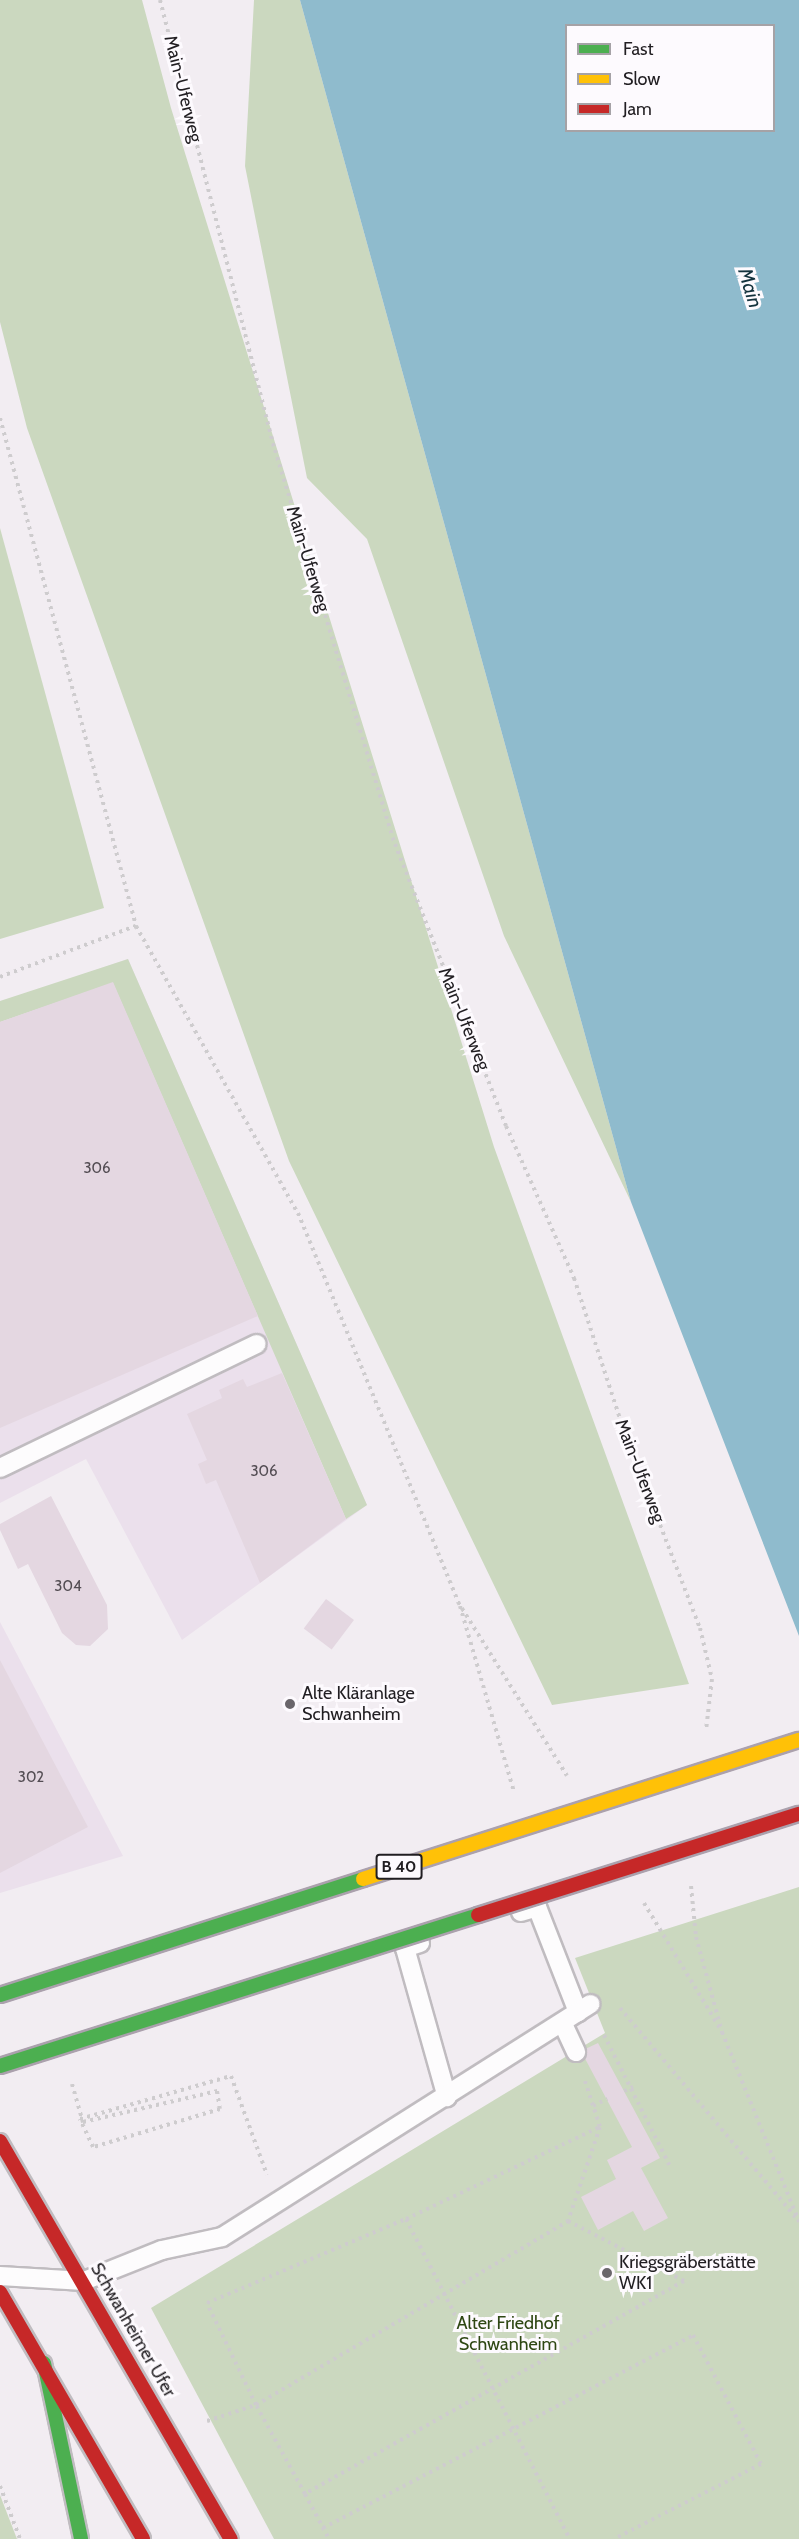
<!DOCTYPE html>
<html>
<head>
<meta charset="utf-8">
<style>
  body { margin:0 }
  #map { position:relative; width:799px; height:2539px; overflow:hidden; background:#f2edf2; font-family:Cabin,sans-serif }
  div>[style] { position:absolute }
  .built>* { inset:0; background:#ebe0ec }
  .green>* { inset:0; background:#cbd8bf }
  .water>* { inset:0; background:#8fbbcd }
  .building>* { inset:0; background:#e4d7e1; transform-origin:0 0 }
  .path>* { height:4px; margin-top:-2px; transform-origin:0; background:repeating-linear-gradient(90deg,#ceccce 0 3px,transparent 0 7.5px) }
  .roads { filter:drop-shadow(2px 0 #c0bcc0) drop-shadow(-2px 0 #c0bcc0) drop-shadow(0 2px #c0bcc0) drop-shadow(0 -2px #c0bcc0) }
  .lane>* { height:18px; margin:-9px; padding:0 9px; transform-origin:9px; border-radius:9px; background:#fdfcfd }
  .fast>* { height:14px; margin:-7px; padding:0 7px; transform-origin:7px; border-radius:7px; background:#4caf50 }
  .jam>* { height:14px; margin:-7px; padding:0 7px; transform-origin:7px; border-radius:7px; background:#c62828 }
  .path-bridge>* { height:4px; margin-top:-2px; transform-origin:0; background:repeating-linear-gradient(90deg,#ceccce 0 3px,transparent 0 7.5px) }
  .bridges { filter:drop-shadow(2px 0 #aba1ad) drop-shadow(-2px 0 #aba1ad) drop-shadow(0 2px #aba1ad) drop-shadow(0 -2px #aba1ad) }
  .fast-bridge>* { height:14px; margin:-7px; padding:0 7px; transform-origin:7px; border-radius:7px; background:#4caf50 }
  .slow-bridge>* { height:14px; margin:-7px; padding:0 7px; transform-origin:7px; border-radius:7px; background:#ffc107 }
  .jam-bridge>* { height:14px; margin:-7px; padding:0 7px; transform-origin:7px; border-radius:7px; background:#c62828 }
  .dots>* { width:16px; height:16px; translate:-50% -50%; box-sizing:border-box; border:3px solid #fdfafe; border-radius:50% }
  span { translate:-50% -50%; white-space:nowrap; text-align:center; line-height:1.15; -webkit-text-stroke:6px #fdfafe; paint-order:stroke }
  .number-label { font-size:15px; color:#534d53 }
  .number-label span { -webkit-text-stroke-width:0 }
  .shield-label span { padding:2px 4px; background:#fdfafe; border:2px solid; border-radius:4px; -webkit-text-stroke-width:0 }
  .shield-label { font-size:16px; color:#211e22; font-weight:700 }
  .street-label { font-size:18px; color:#211e22 }
  .poi-label { font-size:18px; color:#211e22 }
  .left { translate:0 -50%; text-align:left }
  .park-label { font-size:18px; color:#2e4713 }
  .water-label { font-size:20px; color:#13323d; font-style:italic }
  .legend { position:absolute; left:565px; top:24px; width:210px; height:108px; box-sizing:border-box; background:#fdfafe; border:2px solid #a5a2a6; margin:0; padding:8px 10px; list-style:none; font-size:18px; color:#211e22 }
  .legend li { display:flex; align-items:center; gap:12px; height:30px }
  .legend b { width:30px; border:2px solid #a5a2a6 }
</style>
</head>
<body>
<div id="map">
  <div class="built">
    <i style="clip-path:polygon(128px 959px,367px 1505px,182px 1640px,86px 1459px,0 1503px,0 1003px)"></i>
    <i style="clip-path:polygon(0 1622px,123px 1856px,0 1893px)"></i>
  </div>
  <div class="green">
    <i style="clip-path:polygon(0 0,142px 0,171px 108px,494px 1147px,689px 1684px,552px 1705px,289px 1161px,27px 428px,0 322px)"></i>
    <i style="clip-path:polygon(254px 0,300px 0,631px 1202px,504px 936px,367px 539px,307px 478px,245px 166px)"></i>
    <i style="clip-path:polygon(0 528px,104px 908px,0 939px)"></i>
    <i style="clip-path:polygon(128px 959px,367px 1505px,346px 1519px,113px 983px,0 1022px,0 1001px)"></i>
    <i style="clip-path:polygon(799px 1887px,799px 2539px,274px 2539px,151px 2308px,605px 2033px,575px 1958px)"></i>
    <i style="clip-path:polygon(0 2495px,17px 2539px,0 2539px)"></i>
  </div>
  <div class="water">
    <i style="clip-path:polygon(evenodd,300px 0,799px 0,799px 1636px,631px 1202px,300px 0,566px 26px,774px 26px,774px 130px,566px 130px,566px 26px)"></i>
  </div>
  <div class="building">
    <i style="clip-path:polygon(113px 982px,258px 1316px,0 1428px,0 1022px)"></i>
    <i style="clip-path:polygon(282px 1373px,346px 1519px,260px 1583px,216px 1480px,206px 1484px,198px 1464px,207px 1460px,187px 1414px,222px 1398px,219px 1390px,243px 1379px,247px 1387px)"></i>
    <i style="clip-path:polygon(51px 1496px,107px 1605px,108px 1629px,90px 1646px,76px 1645px,62px 1633px,28px 1564px,18px 1569px,0 1530px,0 1524px)"></i>
    <i style="left:326px;top:1599px;width:35px;height:37px;rotate:37deg"></i>
    <i style="clip-path:polygon(0 1660px,88px 1827px,0 1873px)"></i>
    <i style="clip-path:polygon(598px 2043px,660px 2158px,641px 2168px,668px 2218px,644px 2231px,633px 2211px,598px 2230px,581px 2197px,616px 2179px,607px 2160px,632px 2147px,581px 2051px)"></i>
  </div>
  <div class="path">
    <i style="left:160px;top:0;width:464px;rotate:75.7deg"></i>
    <i style="left:275px;top:450px;width:412px;rotate:73.1deg"></i>
    <i style="left:395px;top:844px;width:303px;rotate:68.5deg"></i>
    <i style="left:506px;top:1126px;width:167px;rotate:65.9deg"></i>
    <i style="left:574px;top:1278px;width:164px;rotate:71.9deg"></i>
    <i style="left:625px;top:1434px;width:208px;rotate:68.9deg"></i>
    <i style="left:700px;top:1628px;width:52px;rotate:76.8deg"></i>
    <i style="left:712px;top:1679px;width:51px;rotate:96.7deg"></i>
    <i style="left:0;top:418px;width:526px;rotate:75.01deg"></i>
    <i style="left:136px;top:926px;width:330px;rotate:60.6deg"></i>
    <i style="left:298px;top:1213px;width:421px;rotate:67.6deg"></i>
    <i style="left:458px;top:1602px;width:205px;rotate:57.9deg"></i>
    <i style="left:0;top:977px;width:145px;rotate:-20.6deg"></i>
    <i style="left:460px;top:1606px;width:194px;rotate:73.8deg"></i>
    <i style="left:691px;top:1886px;width:51px;rotate:84.4deg"></i>
    <i style="left:696px;top:1937px;width:98px;rotate:74.7deg"></i>
    <i style="left:644px;top:1903px;width:151px;rotate:58.8deg"></i>
    <i style="left:722px;top:2032px;width:205px;rotate:67.9deg"></i>
    <i style="left:620px;top:2008px;width:274px;rotate:50deg"></i>
    <i style="left:604px;top:2035px;width:147px;rotate:63.3deg"></i>
    <i style="left:585px;top:2081px;width:48px;rotate:71.9deg"></i>
    <i style="left:600px;top:2127px;width:99px;rotate:108.8deg"></i>
    <i style="left:568px;top:2221px;width:131px;rotate:27.3deg"></i>
    <i style="left:684px;top:2281px;width:435px;rotate:150.7deg"></i>
    <i style="left:305px;top:2494px;width:102px;rotate:-118.8deg"></i>
    <i style="left:256px;top:2405px;width:113px;rotate:-115.7deg"></i>
    <i style="left:207px;top:2303px;width:216px;rotate:-22.9deg"></i>
    <i style="left:406px;top:2219px;width:215px;rotate:-25.4deg"></i>
    <i style="left:624px;top:2091px;width:10px;rotate:-24deg"></i>
    <i style="left:593px;top:2106px;width:16px;rotate:-27deg"></i>
    <i style="left:93px;top:2147px;width:31px;rotate:-115deg"></i>
    <i style="left:80px;top:2119px;width:157px;rotate:-15.9deg"></i>
    <i style="left:231px;top:2076px;width:105px;rotate:70deg"></i>
    <i style="left:406px;top:2219px;width:360px;rotate:62.9deg"></i>
    <i style="left:207px;top:2421px;width:52px;rotate:-18.1deg"></i>
    <i style="left:256px;top:2405px;width:362px;rotate:-30.5deg"></i>
    <i style="left:0;top:2486px;width:57px;rotate:69.3deg"></i>
    <i style="left:305px;top:2494px;width:51px;rotate:61.9deg"></i>
    <i style="left:323px;top:2528px;width:417px;rotate:-27.5deg"></i>
    <i style="left:693px;top:2335px;width:146px;rotate:62.2deg"></i>
    <i style="left:761px;top:2464px;width:165px;rotate:153deg"></i>
  </div>
  <div class="roads">
    <div class="lane">
      <i style="left:0;top:1468px;width:285px;rotate:-25.8deg"></i>
      <i style="left:521px;top:1912px;width:17px;rotate:-17deg"></i>
      <i style="left:537px;top:1907px;width:113px;rotate:68.7deg"></i>
      <i style="left:420px;top:1943px;width:16px;rotate:162deg"></i>
      <i style="left:405px;top:1948px;width:155px;rotate:74.3deg"></i>
      <i style="left:563px;top:2024px;width:31px;rotate:65deg"></i>
      <i style="left:0;top:2276px;width:84px;rotate:3.4deg"></i>
      <i style="left:84px;top:2281px;width:84px;rotate:-21.7deg"></i>
      <i style="left:162px;top:2250px;width:61px;rotate:-12.2deg"></i>
      <i style="left:222px;top:2237px;width:436px;rotate:-32.3deg"></i>
    </div>
    <div class="fast">
      <i style="left:44px;top:2363px;width:180px;rotate:78.1deg"></i>
    </div>
    <div class="jam">
      <i style="left:0;top:2141px;width:460px;rotate:59.9deg"></i>
      <i style="left:0;top:2292px;width:285px;rotate:59.9deg"></i>
    </div>
  </div>
  <div class="path-bridge">
    <i style="left:72px;top:2084px;width:40px;rotate:74deg"></i>
    <i style="left:83px;top:2122px;width:138px;rotate:-13deg"></i>
    <i style="left:217px;top:2091px;width:18px;rotate:81deg"></i>
    <i style="left:220px;top:2109px;width:133px;rotate:163.3deg"></i>
  </div>
  <div class="bridges">
    <div class="fast-bridge">
      <i style="left:0;top:1995px;width:381px;rotate:-17.7deg"></i>
      <i style="left:0;top:2066px;width:501px;rotate:-17.53deg"></i>
    </div>
    <div class="slow-bridge">
      <i style="left:363px;top:1879px;width:458px;rotate:-17.7deg"></i>
    </div>
    <div class="jam-bridge">
      <i style="left:478px;top:1915px;width:337px;rotate:-17.5deg"></i>
    </div>
  </div>
  <div class="dots">
    <i style="left:290px;top:1704px;background:#6a666b"></i>
    <i style="left:607px;top:2273px;background:#6a666b"></i>
  </div>
  <div class="number-label">
    <span style="left:97px;top:1169px">306</span>
    <span style="left:264px;top:1472px">306</span>
    <span style="left:68px;top:1587px">304</span>
    <span style="left:31px;top:1778px">302</span>
  </div>
  <div class="shield-label">
    <span style="left:399px;top:1867px">B 40</span>
  </div>
  <div class="street-label">
    <span style="left:183px;top:89px;rotate:76deg">Main-Uferweg</span>
    <span style="left:308px;top:559px;rotate:73deg">Main-Uferweg</span>
    <span style="left:464px;top:1019px;rotate:68deg">Main-Uferweg</span>
    <span style="left:640px;top:1471px;rotate:69deg">Main-Uferweg</span>
    <span style="left:133px;top:2330px;rotate:60deg">Schwanheimer Ufer</span>
  </div>
  <div class="poi-label">
    <span class="left" style="left:302px;top:1704px">Alte Kläranlage<br>Schwanheim</span>
    <span class="left" style="left:619px;top:2273px">Kriegsgräberstätte<br>WK1</span>
  </div>
  <div class="park-label">
    <span style="left:508px;top:2334px">Alter Friedhof<br>Schwanheim</span>
  </div>
  <div class="water-label">
    <span style="left:750px;top:288px;rotate:73deg">Main</span>
  </div>
  <ul class="legend">
  <li><b style="height:8px;background:#4caf50"></b>Fast</li>
  <li><b style="height:8px;background:#ffc107"></b>Slow</li>
  <li><b style="height:8px;background:#c62828"></b>Jam</li>
  </ul>
</div>
</body>
</html>
